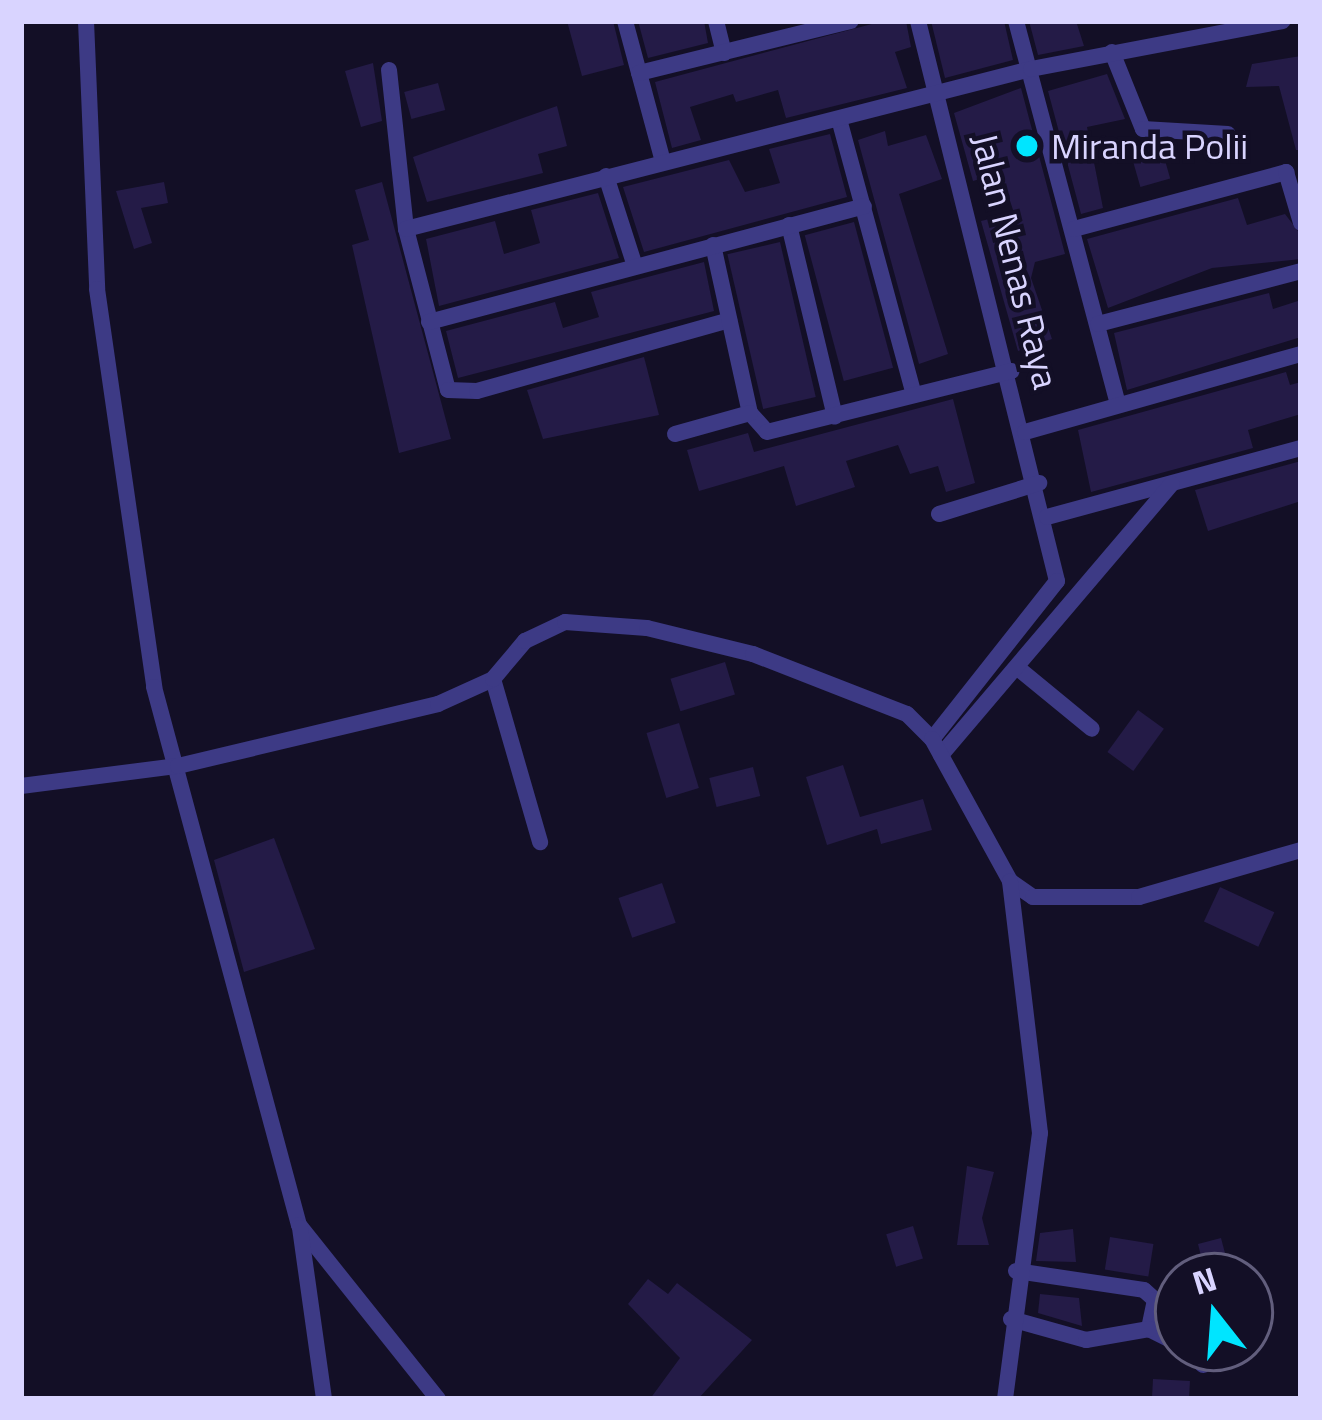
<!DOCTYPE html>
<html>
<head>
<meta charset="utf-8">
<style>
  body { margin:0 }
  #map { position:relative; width:1322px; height:1420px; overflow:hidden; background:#130f26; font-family:"Titillium Web",sans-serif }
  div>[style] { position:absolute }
  .building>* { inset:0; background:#241b47; transform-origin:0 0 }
  .street>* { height:16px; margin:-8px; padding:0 8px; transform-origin:8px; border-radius:8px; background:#3d3a85 }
  .dots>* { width:33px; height:33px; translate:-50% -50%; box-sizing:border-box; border:6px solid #130f26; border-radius:50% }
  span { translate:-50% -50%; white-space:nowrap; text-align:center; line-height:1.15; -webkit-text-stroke:9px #130f26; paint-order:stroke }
  .poi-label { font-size:36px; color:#d9d4ff }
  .left { translate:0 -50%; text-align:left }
  .street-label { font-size:36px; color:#d9d4ff }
  .frame { position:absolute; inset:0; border:24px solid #d9d4ff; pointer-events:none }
  .north { position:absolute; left:1154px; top:1252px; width:120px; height:120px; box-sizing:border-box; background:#130f26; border:3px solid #625e7d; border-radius:50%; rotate:343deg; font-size:33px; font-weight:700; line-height:48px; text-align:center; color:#d9d4ff }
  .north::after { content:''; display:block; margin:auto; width:42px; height:54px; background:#00e5ff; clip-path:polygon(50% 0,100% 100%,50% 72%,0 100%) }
</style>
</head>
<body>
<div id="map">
  <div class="building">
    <i style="clip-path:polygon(567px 21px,613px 21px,624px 65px,582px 76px)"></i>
    <i style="clip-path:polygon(638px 21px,704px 21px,708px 43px,648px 58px)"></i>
    <i style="clip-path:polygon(883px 21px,906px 21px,911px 47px,895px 52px,907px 88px,786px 118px,778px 90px,736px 102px,733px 94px,690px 107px,701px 140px,672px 148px,655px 82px)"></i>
    <i style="clip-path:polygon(931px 21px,1004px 21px,1013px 60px,945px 78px)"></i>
    <i style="clip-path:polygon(1029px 21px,1076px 21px,1084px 46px,1038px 55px)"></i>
    <i style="clip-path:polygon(1301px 56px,1301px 150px,1296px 150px,1279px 86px,1246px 87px,1252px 64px)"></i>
    <i style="clip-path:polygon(373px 63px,382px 121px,361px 127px,345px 71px)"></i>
    <i style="clip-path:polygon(1107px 74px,1125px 119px,1087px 127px,1103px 208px,1081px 214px,1048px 91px)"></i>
    <i style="left:438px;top:83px;width:28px;height:35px;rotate:75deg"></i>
    <i style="clip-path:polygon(1021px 88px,1065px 254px,1035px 262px,1031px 278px,1052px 339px,1018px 351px,981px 221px,1014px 213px,1001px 173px,973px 181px,954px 113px)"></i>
    <i style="clip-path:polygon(557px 106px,567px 146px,538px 154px,543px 173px,427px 202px,413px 157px)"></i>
    <i style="clip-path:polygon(885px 131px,888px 146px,926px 135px,942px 179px,899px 194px,948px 354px,919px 364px,858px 140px)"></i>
    <i style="clip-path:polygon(830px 134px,847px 197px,644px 252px,623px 187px,729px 160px,745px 192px,780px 183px,769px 149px)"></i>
    <i style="left:1160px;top:143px;width:37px;height:31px;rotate:74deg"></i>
    <i style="clip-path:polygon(164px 182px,168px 203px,141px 208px,152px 243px,134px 249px,116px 191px)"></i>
    <i style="clip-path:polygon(382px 182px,451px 439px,399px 453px,352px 245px,369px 240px,355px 190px)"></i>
    <i style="clip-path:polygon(598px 193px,619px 258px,439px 306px,426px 239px,495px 221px,504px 254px,540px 243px,531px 210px)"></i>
    <i style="clip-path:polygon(1238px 198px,1247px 225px,1285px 214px,1301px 235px,1301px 259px,1212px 268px,1108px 308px,1087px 239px)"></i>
    <i style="left:854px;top:222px;width:151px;height:51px;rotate:75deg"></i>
    <i style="left:780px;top:242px;width:159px;height:54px;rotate:77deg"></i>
    <i style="clip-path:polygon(704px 262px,714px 311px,458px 378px,446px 331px,555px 302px,563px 328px,599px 317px,591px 292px)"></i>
    <i style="clip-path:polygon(1269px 293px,1273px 309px,1301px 300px,1301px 337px,1127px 390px,1114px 333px)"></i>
    <i style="clip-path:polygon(644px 357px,659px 415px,543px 439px,527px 390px)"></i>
    <i style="clip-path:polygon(1286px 372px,1290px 385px,1301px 382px,1301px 414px,1248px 430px,1253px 448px,1091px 492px,1078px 430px)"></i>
    <i style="clip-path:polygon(953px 399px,975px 483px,946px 492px,938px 466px,910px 474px,898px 445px,846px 461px,855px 487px,796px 506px,784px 466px,699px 491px,687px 450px,748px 433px,754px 452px)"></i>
    <i style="clip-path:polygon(1301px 461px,1301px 501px,1208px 531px,1195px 490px)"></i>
    <i style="left:725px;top:662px;width:34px;height:57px;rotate:73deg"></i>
    <i style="left:1138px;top:710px;width:32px;height:52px;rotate:36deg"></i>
    <i style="left:679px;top:723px;width:68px;height:34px;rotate:73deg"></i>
    <i style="clip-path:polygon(843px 765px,860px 817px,923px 799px,932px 830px,881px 844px,877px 829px,827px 845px,806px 777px)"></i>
    <i style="left:753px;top:767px;width:30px;height:45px;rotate:76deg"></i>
    <i style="clip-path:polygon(274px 838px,315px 949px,244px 972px,214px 860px)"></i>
    <i style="left:662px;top:883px;width:42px;height:46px;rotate:71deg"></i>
    <i style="left:1220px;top:887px;width:60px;height:38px;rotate:25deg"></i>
    <i style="clip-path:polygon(967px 1166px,994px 1172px,982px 1218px,989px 1245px,957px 1245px)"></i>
    <i style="left:913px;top:1226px;width:34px;height:28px;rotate:73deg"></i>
    <i style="clip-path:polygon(1073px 1229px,1076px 1262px,1036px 1261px,1040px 1233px)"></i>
    <i style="left:1110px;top:1237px;width:44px;height:33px;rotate:9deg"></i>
    <i style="clip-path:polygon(1221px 1238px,1231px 1276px,1206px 1276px,1198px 1244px)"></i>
    <i style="clip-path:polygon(648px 1279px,668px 1294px,677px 1283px,752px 1340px,698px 1399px,650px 1399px,680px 1358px,628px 1304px)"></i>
    <i style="clip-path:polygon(1040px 1294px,1079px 1298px,1082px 1326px,1038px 1313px)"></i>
    <i style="left:1153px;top:1379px;width:37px;height:20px;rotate:3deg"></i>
  </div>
  <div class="street">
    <i style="left:86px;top:21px;width:268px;rotate:87.6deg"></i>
    <i style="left:97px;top:289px;width:402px;rotate:81.8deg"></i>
    <i style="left:154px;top:687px;width:557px;rotate:74.92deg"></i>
    <i style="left:299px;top:1225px;width:223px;rotate:51.4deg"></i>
    <i style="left:625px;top:21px;width:146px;rotate:74.9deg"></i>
    <i style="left:716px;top:21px;width:33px;rotate:76deg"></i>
    <i style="left:918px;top:21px;width:577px;rotate:76.06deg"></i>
    <i style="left:1057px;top:581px;width:201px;rotate:128.3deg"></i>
    <i style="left:1016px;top:21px;width:393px;rotate:75.1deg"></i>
    <i style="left:1112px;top:52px;width:83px;rotate:68.1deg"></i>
    <i style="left:1143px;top:129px;width:85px;rotate:3.4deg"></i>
    <i style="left:389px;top:70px;width:160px;rotate:83.9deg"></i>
    <i style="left:406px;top:229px;width:166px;rotate:75.4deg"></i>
    <i style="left:448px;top:390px;width:29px;rotate:2deg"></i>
    <i style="left:477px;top:391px;width:262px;rotate:-15.7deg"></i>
    <i style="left:639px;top:73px;width:218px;rotate:-13.8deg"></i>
    <i style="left:839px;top:119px;width:286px;rotate:74.8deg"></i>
    <i style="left:606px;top:176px;width:91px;rotate:72.2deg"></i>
    <i style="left:789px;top:225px;width:197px;rotate:76.5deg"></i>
    <i style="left:406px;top:229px;width:645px;rotate:-14.36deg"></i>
    <i style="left:1031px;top:69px;width:256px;rotate:-10.8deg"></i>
    <i style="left:1074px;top:229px;width:220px;rotate:-15deg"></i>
    <i style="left:1286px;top:172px;width:53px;rotate:73.6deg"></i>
    <i style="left:713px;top:245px;width:172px;rotate:77.6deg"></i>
    <i style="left:750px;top:413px;width:25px;rotate:48deg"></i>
    <i style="left:767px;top:432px;width:252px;rotate:-14deg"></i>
    <i style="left:429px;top:322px;width:450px;rotate:-14.9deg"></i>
    <i style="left:1098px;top:324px;width:210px;rotate:-14.6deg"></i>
    <i style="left:1025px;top:432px;width:287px;rotate:-15.8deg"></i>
    <i style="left:675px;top:434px;width:78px;rotate:-15.6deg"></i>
    <i style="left:939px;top:514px;width:105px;rotate:-17.2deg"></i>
    <i style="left:1047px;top:517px;width:263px;rotate:-15.2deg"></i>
    <i style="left:1019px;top:669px;width:94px;rotate:39.4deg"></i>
    <i style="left:493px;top:679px;width:170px;rotate:73.9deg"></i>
    <i style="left:941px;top:755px;width:356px;rotate:-49.6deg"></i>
    <i style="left:21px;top:786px;width:158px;rotate:-7.3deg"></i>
    <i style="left:178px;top:766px;width:267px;rotate:-13.4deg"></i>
    <i style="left:438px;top:704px;width:60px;rotate:-24.4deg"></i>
    <i style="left:493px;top:679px;width:50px;rotate:-49.9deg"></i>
    <i style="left:525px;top:641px;width:44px;rotate:-25.4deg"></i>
    <i style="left:565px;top:622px;width:82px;rotate:4.2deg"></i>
    <i style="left:647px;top:628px;width:109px;rotate:13.8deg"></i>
    <i style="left:753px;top:654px;width:165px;rotate:21.3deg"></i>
    <i style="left:907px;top:714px;width:35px;rotate:45deg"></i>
    <i style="left:932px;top:739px;width:162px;rotate:61.2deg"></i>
    <i style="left:1010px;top:881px;width:28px;rotate:35deg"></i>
    <i style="left:1033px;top:897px;width:106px"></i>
    <i style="left:1139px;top:897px;width:169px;rotate:-16.2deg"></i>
    <i style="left:300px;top:1228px;width:173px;rotate:82deg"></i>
    <i style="left:1016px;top:1271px;width:129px;rotate:8.4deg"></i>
    <i style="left:1144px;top:1290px;width:15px;rotate:42deg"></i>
    <i style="left:1155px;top:1300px;width:30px;rotate:102deg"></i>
    <i style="left:1149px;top:1329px;width:33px;rotate:27deg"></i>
    <i style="left:1011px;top:1319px;width:78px;rotate:15.6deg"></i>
    <i style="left:1086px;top:1340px;width:64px;rotate:-9.9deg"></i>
    <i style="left:1185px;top:1348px;width:25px;rotate:43deg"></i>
    <i style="left:1005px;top:1399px;width:268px;rotate:-82.5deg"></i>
    <i style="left:1040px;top:1133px;width:253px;rotate:-96.8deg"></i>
  </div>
  <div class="dots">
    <i style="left:1027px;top:146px;background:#00e5ff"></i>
  </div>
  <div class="poi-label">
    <span class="left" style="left:1051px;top:146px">Miranda Polii</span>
  </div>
  <div class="street-label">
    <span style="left:1016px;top:261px;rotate:76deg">Jalan Nenas Raya</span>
  </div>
  <div class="frame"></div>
  <div class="north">N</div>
</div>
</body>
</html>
